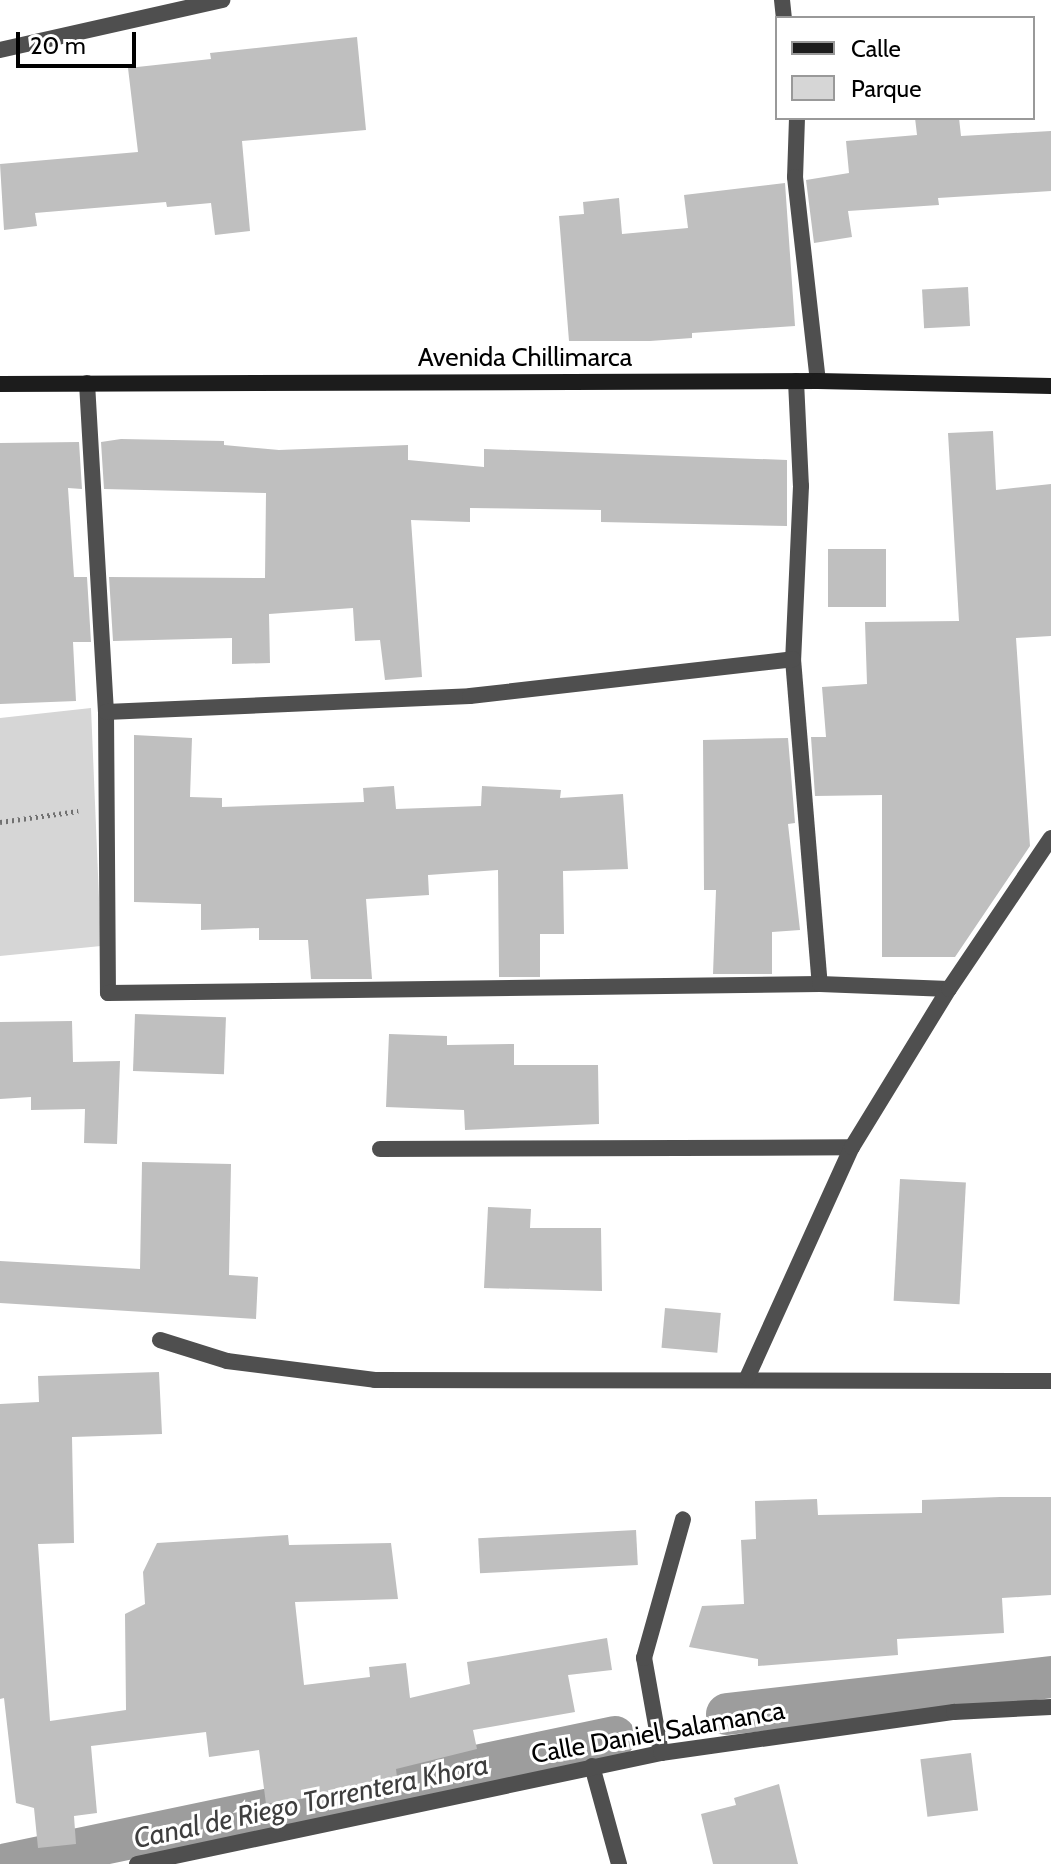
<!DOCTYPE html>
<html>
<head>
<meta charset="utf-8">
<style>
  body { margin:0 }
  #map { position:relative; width:1051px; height:1864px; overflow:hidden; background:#fff; font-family:Cabin,sans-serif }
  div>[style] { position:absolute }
  .green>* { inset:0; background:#d6d6d6 }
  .canal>* { height:42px; margin:-21px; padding:0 21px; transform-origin:21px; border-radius:21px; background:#9d9d9d }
  .building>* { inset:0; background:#bfbfbf; transform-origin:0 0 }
  .path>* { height:5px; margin-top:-2.5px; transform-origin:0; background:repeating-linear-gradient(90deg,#717171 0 2px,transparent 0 6px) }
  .lane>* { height:16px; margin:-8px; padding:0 8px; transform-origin:8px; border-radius:8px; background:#4f4f4f }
  .street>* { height:16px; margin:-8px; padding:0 8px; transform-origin:8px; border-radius:8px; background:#4f4f4f }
  .secondary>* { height:16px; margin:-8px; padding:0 8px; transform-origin:8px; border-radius:8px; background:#1c1c1c }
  span { translate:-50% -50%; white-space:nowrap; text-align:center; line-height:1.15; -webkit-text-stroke:6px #fff; paint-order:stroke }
  .street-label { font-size:26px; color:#000 }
  .water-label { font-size:28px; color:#3e3e3e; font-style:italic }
  .legend { position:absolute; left:775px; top:16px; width:260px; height:104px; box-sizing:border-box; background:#fff; border:2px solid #999; margin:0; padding:10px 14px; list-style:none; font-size:24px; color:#000 }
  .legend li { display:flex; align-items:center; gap:16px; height:40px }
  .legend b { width:40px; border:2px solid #999 }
  .scale { position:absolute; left:16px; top:32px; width:120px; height:36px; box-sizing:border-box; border:4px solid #000; border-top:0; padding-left:10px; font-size:24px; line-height:28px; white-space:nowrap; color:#000; -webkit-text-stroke:6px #fff; paint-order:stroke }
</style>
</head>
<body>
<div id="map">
  <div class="green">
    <i style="clip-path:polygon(91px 708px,101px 946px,0 956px,0 718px)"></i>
  </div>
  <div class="canal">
    <i style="left:727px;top:1714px;width:326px;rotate:-6.5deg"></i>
    <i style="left:7px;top:1864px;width:621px;rotate:-11.8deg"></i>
  </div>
  <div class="building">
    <i style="clip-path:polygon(357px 37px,366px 130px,242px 141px,250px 231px,215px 235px,211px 203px,167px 207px,166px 202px,35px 213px,37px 226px,4px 230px,0 164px,138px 152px,128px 68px,211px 59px,210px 53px)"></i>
    <i style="clip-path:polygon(915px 118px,959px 118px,961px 136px,1051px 131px,1051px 191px,938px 198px,939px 205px,848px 211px,852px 237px,814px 243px,806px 180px,849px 173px,846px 141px,917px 135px)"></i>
    <i style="clip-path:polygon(785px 183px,795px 326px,692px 333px,692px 338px,650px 341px,569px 341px,559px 216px,584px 214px,583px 202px,619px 198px,622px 234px,688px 228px,684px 195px)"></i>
    <i style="left:968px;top:287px;width:39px;height:46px;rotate:87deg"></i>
    <i style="clip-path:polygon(993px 431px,996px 490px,1051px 484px,1051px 636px,1016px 638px,1030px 846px,955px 957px,882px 957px,882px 795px,815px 796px,811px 737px,826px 737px,822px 687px,867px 684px,865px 622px,959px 621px,948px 433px)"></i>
    <i style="clip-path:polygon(121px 439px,224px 441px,224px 445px,279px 450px,408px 445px,408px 460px,484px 467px,484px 449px,787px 460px,787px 526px,601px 522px,601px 510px,470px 508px,470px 522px,411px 520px,422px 677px,385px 680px,380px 640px,355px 641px,353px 608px,269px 614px,270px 663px,232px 664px,232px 638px,113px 641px,109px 577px,265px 578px,266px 493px,104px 489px,101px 442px)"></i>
    <i style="clip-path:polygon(79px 442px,82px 489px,68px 488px,74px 577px,87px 577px,91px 642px,73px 642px,76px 701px,0 704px,0 443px)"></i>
    <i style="left:828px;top:549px;width:58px;height:58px"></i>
    <i style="clip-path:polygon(134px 735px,192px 738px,190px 797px,222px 798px,222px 807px,364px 802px,363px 788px,394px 786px,396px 809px,481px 806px,482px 786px,561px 790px,560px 798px,623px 794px,628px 869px,563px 871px,564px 934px,540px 934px,540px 977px,499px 977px,498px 870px,428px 875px,429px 895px,366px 899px,372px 979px,311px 979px,308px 940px,259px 940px,259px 928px,201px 930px,201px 904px,134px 902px)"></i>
    <i style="clip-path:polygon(788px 738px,795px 823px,788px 824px,800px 930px,772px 932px,772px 974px,713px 974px,716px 890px,704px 890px,703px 740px)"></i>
    <i style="left:135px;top:1014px;width:91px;height:57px;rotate:2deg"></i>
    <i style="clip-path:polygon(72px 1021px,73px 1062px,120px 1061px,117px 1144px,84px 1143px,85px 1109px,31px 1110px,31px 1097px,0 1099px,0 1022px)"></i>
    <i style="clip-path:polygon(389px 1034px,447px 1036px,447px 1045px,514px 1044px,514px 1065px,598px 1065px,599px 1124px,465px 1130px,464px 1110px,386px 1107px)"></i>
    <i style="clip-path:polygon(142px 1162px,231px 1164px,229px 1275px,258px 1277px,256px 1319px,0 1303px,0 1261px,140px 1269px)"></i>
    <i style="left:900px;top:1179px;width:66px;height:122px;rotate:3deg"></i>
    <i style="clip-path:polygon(488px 1207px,531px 1209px,530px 1228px,601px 1228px,602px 1291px,484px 1288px)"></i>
    <i style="left:665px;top:1308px;width:56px;height:40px;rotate:5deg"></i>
    <i style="clip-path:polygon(159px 1372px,162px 1434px,72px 1437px,74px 1543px,38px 1544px,50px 1721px,126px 1710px,125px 1614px,145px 1604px,143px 1572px,157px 1543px,288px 1535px,289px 1545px,391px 1543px,398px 1599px,295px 1602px,304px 1685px,370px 1677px,369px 1667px,406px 1663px,410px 1698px,470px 1684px,467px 1662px,607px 1638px,612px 1670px,568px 1675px,575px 1712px,473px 1730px,477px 1749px,396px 1769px,398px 1785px,266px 1804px,259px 1750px,209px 1757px,206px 1732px,91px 1746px,97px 1813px,74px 1816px,76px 1844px,38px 1848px,34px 1808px,16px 1803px,4px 1698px,0 1699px,0 1404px,39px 1402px,38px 1376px)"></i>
    <i style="clip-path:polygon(1000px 1497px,1051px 1497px,1051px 1595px,1002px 1598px,1004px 1633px,897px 1639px,898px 1655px,758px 1666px,758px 1659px,689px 1647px,702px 1606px,744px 1604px,741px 1540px,756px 1539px,755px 1501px,817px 1499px,818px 1515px,922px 1513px,922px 1500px)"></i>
    <i style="left:636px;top:1530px;width:35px;height:158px;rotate:87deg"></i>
    <i style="left:971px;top:1753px;width:58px;height:51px;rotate:83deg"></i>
    <i style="clip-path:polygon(779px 1784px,798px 1864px,713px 1864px,701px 1814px,736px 1805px,734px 1798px)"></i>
  </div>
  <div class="path">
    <i style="left:0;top:822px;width:79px;rotate:-8deg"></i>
  </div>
  <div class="lane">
    <i style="left:782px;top:0;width:18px;rotate:84deg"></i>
    <i style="left:0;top:50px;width:228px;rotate:-12.7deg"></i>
    <i style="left:797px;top:118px;width:59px;rotate:91.9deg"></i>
    <i style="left:795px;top:177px;width:205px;rotate:83.6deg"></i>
  </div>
  <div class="street">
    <i style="left:796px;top:381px;width:105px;rotate:87.3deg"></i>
    <i style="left:801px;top:486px;width:173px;rotate:92.6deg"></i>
    <i style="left:793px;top:659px;width:326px;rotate:85.3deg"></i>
    <i style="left:87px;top:383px;width:330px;rotate:86.7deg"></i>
    <i style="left:106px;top:712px;width:281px;rotate:89.6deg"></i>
    <i style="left:108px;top:993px;width:712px;rotate:-0.72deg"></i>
    <i style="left:820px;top:984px;width:129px;rotate:2.2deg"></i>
    <i style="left:106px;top:712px;width:364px;rotate:-2.5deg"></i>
    <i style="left:470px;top:696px;width:325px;rotate:-6.5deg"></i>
    <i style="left:380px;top:1149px;width:472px;rotate:-0.2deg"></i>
    <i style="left:160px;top:1340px;width:70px;rotate:17.4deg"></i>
    <i style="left:227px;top:1361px;width:149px;rotate:7.3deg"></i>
    <i style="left:375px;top:1380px;width:676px;rotate:0.08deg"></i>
    <i style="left:747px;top:1378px;width:254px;rotate:-65.6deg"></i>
    <i style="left:852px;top:1147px;width:185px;rotate:-58.5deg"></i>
    <i style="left:949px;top:989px;width:182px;rotate:-56deg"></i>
    <i style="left:661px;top:1753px;width:97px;rotate:-100.1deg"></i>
    <i style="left:644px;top:1658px;width:144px;rotate:-74.3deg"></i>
    <i style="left:592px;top:1766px;width:102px;rotate:74.6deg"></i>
    <i style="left:137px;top:1864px;width:536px;rotate:-11.96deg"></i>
    <i style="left:661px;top:1753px;width:296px;rotate:-8deg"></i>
    <i style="left:954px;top:1712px;width:97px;rotate:-3deg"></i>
  </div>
  <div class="secondary">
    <i style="left:0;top:384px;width:818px;rotate:-0.21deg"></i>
    <i style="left:818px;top:381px;width:233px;rotate:1.2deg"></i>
  </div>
  <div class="street-label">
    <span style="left:525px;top:358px">Avenida Chillimarca</span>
    <span style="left:658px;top:1733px;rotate:-10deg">Calle Daniel Salamanca</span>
  </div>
  <div class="water-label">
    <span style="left:311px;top:1801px;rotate:-12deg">Canal de Riego Torrentera Khora</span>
  </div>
  <ul class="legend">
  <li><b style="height:10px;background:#1c1c1c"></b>Calle</li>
  <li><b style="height:22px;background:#d6d6d6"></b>Parque</li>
  </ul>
  <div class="scale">20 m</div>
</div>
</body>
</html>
